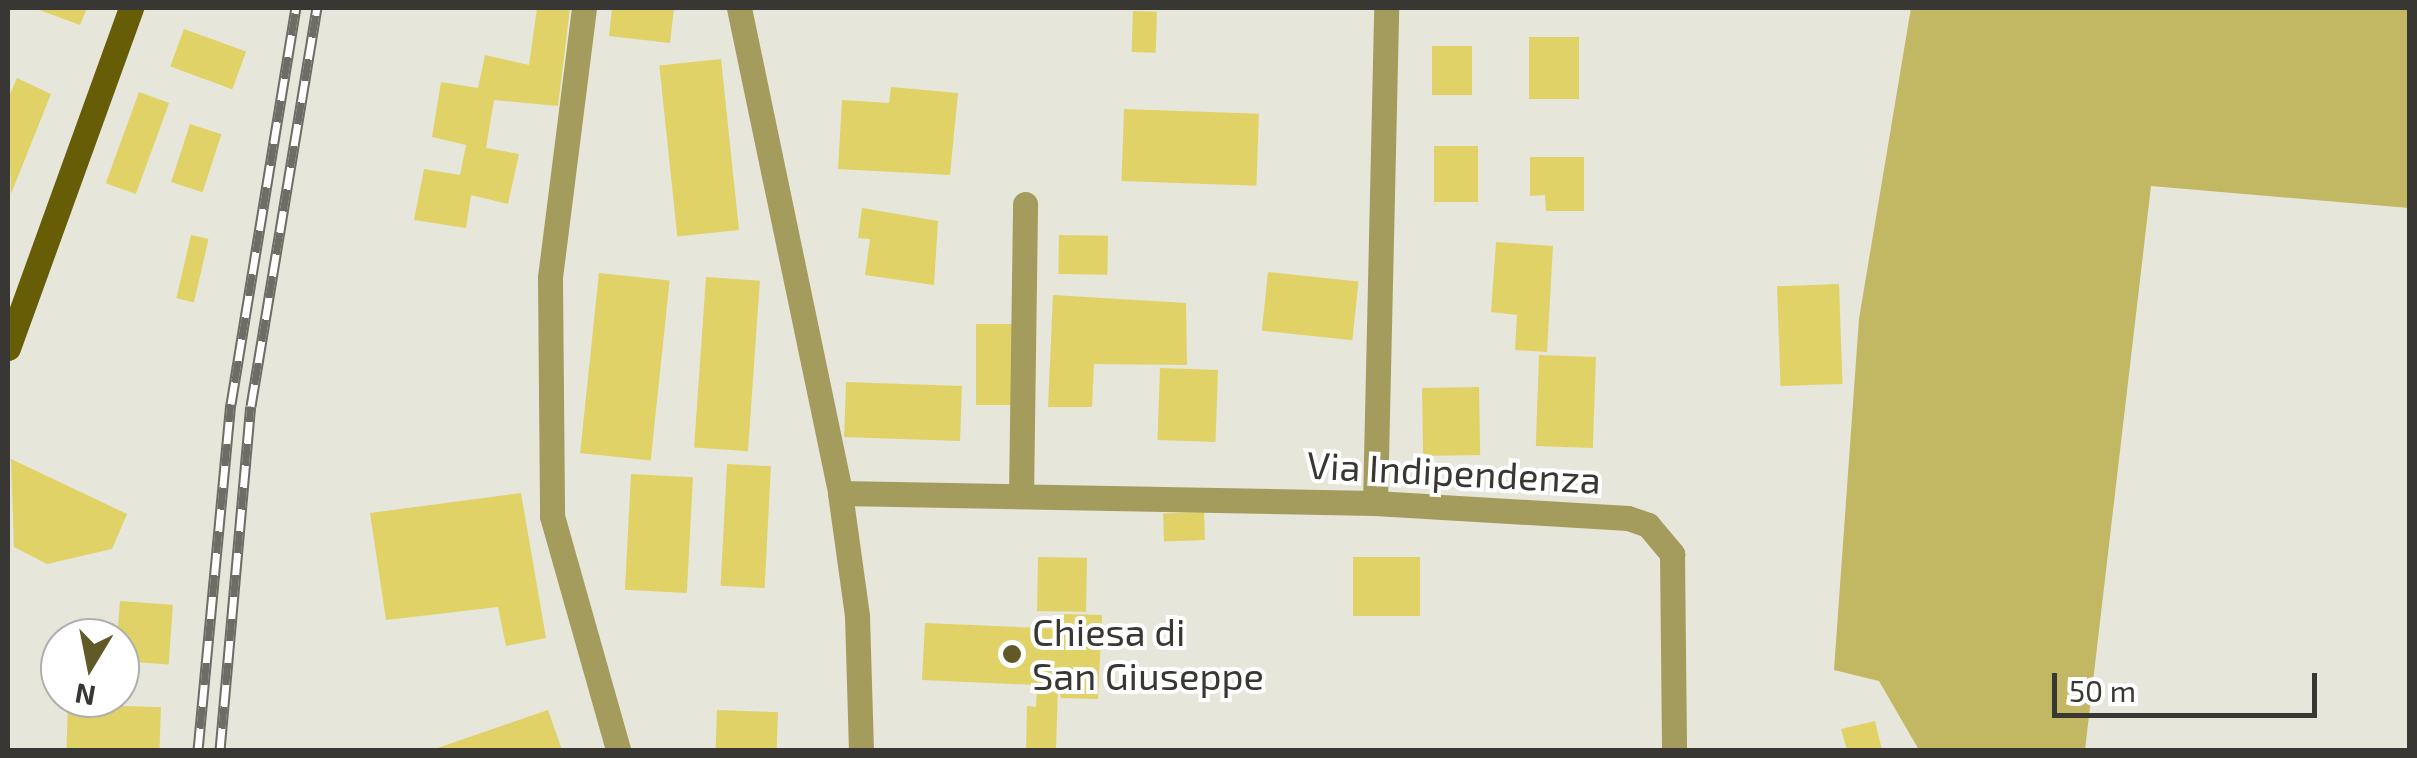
<!DOCTYPE html>
<html>
<head>
<meta charset="utf-8">
<style>
  body { margin:0 }
  #map { position:relative; width:2417px; height:758px; overflow:hidden; background:#e7e6da; font-family:"Exo 2",sans-serif }
  div>[style] { position:absolute }
  .green>* { inset:0; background:#c2b762 }
  .building>* { inset:0; background:#e0d267; transform-origin:0 0 }
  .minor>* { height:25px; margin:-12.5px; padding:0 12.5px; transform-origin:12.5px; border-radius:12.5px; background:#a49c5c }
  .major>* { height:25px; margin:-12.5px; padding:0 12.5px; transform-origin:12.5px; border-radius:12.5px; background:#675d07 }
  .rail>* { height:11px; margin-top:-5.5px; transform-origin:0; background:repeating-linear-gradient(90deg,#fff 0 22px,#6d6c65 0 44px); box-sizing:border-box; border-block:2px solid #6d6c65 }
  .dots>* { width:28px; height:28px; translate:-50% -50%; box-sizing:border-box; border:5px solid #fff; border-radius:50% }
  span { translate:-50% -50%; white-space:nowrap; text-align:center; line-height:1.15; -webkit-text-stroke:8px #fff; paint-order:stroke }
  .street-label { font-size:38px; color:#383733 }
  .poi-label { font-size:38px; color:#383733 }
  .left { translate:0 -50%; text-align:left }
  .frame { position:absolute; inset:0; border:10px solid #383733; pointer-events:none }
  .north { position:absolute; left:40px; top:618px; width:100px; height:100px; box-sizing:border-box; background:#fff; border:2px solid #afafad; border-radius:50%; rotate:190deg; font-size:28px; font-weight:700; line-height:40px; text-align:center; color:#383733 }
  .north::after { content:''; display:block; margin:auto; width:35px; height:45px; background:#615a26; clip-path:polygon(50% 0,100% 100%,50% 72%,0 100%) }
  .scale { position:absolute; left:2052px; top:673px; width:265px; height:45px; box-sizing:border-box; border:5px solid #383733; border-top:0; padding-left:12px; font-size:30px; line-height:35px; white-space:nowrap; color:#383733; -webkit-text-stroke:8px #fff; paint-order:stroke }
</style>
</head>
<body>
<div id="map">
  <div class="green">
    <i style="clip-path:polygon(1911px 8px,2409px 8px,2409px 208px,2151px 186px,2085px 750px,1919px 750px,1879px 681px,1834px 670px,1859px 319px)"></i>
  </div>
  <div class="building">
    <i style="clip-path:polygon(34px 8px,87px 8px,80px 25px)"></i>
    <i style="clip-path:polygon(537px 8px,570px 8px,558px 106px,494px 100px,486px 148px,519px 154px,508px 204px,471px 195px,466px 228px,414px 220px,424px 169px,460px 175px,466px 145px,432px 137px,441px 82px,478px 88px,485px 55px,529px 65px)"></i>
    <i style="clip-path:polygon(612px 8px,674px 8px,670px 43px,609px 36px)"></i>
    <i style="left:1133px;top:11px;width:24px;height:41px;rotate:2deg"></i>
    <i style="left:184px;top:29px;width:66px;height:40px;rotate:20deg"></i>
    <i style="left:1529px;top:37px;width:50px;height:62px"></i>
    <i style="left:1432px;top:46px;width:40px;height:49px"></i>
    <i style="left:721px;top:59px;width:172px;height:62px;rotate:84deg"></i>
    <i style="clip-path:polygon(17px 78px,51px 94px,11px 194px,8px 99px)"></i>
    <i style="clip-path:polygon(891px 87px,958px 93px,950px 175px,838px 169px,842px 100px,889px 103px)"></i>
    <i style="left:139px;top:92px;width:32px;height:97px;rotate:20deg"></i>
    <i style="left:1124px;top:109px;width:135px;height:72px;rotate:2deg"></i>
    <i style="left:190px;top:124px;width:33px;height:61px;rotate:18deg"></i>
    <i style="left:1434px;top:146px;width:44px;height:56px"></i>
    <i style="clip-path:polygon(1530px 157px,1584px 157px,1584px 211px,1546px 211px,1545px 195px,1530px 196px)"></i>
    <i style="clip-path:polygon(862px 208px,938px 221px,934px 285px,865px 275px,870px 239px,858px 238px)"></i>
    <i style="left:191px;top:235px;width:18px;height:65px;rotate:13deg"></i>
    <i style="left:1059px;top:235px;width:49px;height:39px;rotate:1deg"></i>
    <i style="clip-path:polygon(1496px 242px,1553px 246px,1547px 352px,1515px 350px,1517px 315px,1491px 312px)"></i>
    <i style="left:1268px;top:272px;width:91px;height:59px;rotate:6deg"></i>
    <i style="left:599px;top:273px;width:71px;height:181px;rotate:6deg"></i>
    <i style="left:706px;top:277px;width:54px;height:171px;rotate:4deg"></i>
    <i style="left:1839px;top:284px;width:100px;height:62px;rotate:88deg"></i>
    <i style="clip-path:polygon(1053px 295px,1186px 303px,1187px 365px,1094px 364px,1092px 407px,1048px 407px)"></i>
    <i style="left:976px;top:324px;width:36px;height:81px"></i>
    <i style="left:1539px;top:355px;width:57px;height:91px;rotate:2deg"></i>
    <i style="left:1160px;top:368px;width:58px;height:72px;rotate:2deg"></i>
    <i style="left:846px;top:382px;width:116px;height:55px;rotate:2deg"></i>
    <i style="left:1479px;top:387px;width:68px;height:57px;rotate:89deg"></i>
    <i style="clip-path:polygon(11px 459px,127px 514px,112px 549px,47px 564px,14px 547px)"></i>
    <i style="left:727px;top:464px;width:44px;height:122px;rotate:3deg"></i>
    <i style="left:631px;top:474px;width:62px;height:116px;rotate:3deg"></i>
    <i style="clip-path:polygon(521px 493px,546px 638px,506px 646px,498px 607px,386px 620px,370px 513px)"></i>
    <i style="left:1204px;top:512px;width:28px;height:41px;rotate:88deg"></i>
    <i style="left:1038px;top:557px;width:49px;height:54px;rotate:1deg"></i>
    <i style="left:1353px;top:557px;width:67px;height:59px"></i>
    <i style="left:120px;top:601px;width:53px;height:60px;rotate:4deg"></i>
    <i style="clip-path:polygon(1064px 614px,1102px 615px,1098px 699px,1061px 698px,1058px 686px,1056px 750px,1026px 750px,1027px 706px,1036px 707px,1037px 685px,922px 680px,925px 623px,1063px 629px)"></i>
    <i style="left:68px;top:704px;width:93px;height:46px;rotate:2deg"></i>
    <i style="clip-path:polygon(548px 710px,562px 750px,432px 750px)"></i>
    <i style="left:717px;top:710px;width:61px;height:40px;rotate:2deg"></i>
    <i style="clip-path:polygon(1875px 721px,1882px 750px,1847px 750px,1841px 729px)"></i>
  </div>
  <div class="minor">
    <i style="left:584px;top:8px;width:272px;rotate:97.2deg"></i>
    <i style="left:550px;top:278px;width:238px;rotate:89.5deg"></i>
    <i style="left:552px;top:516px;width:243px;rotate:74.2deg"></i>
    <i style="left:739px;top:8px;width:495px;rotate:78.2deg"></i>
    <i style="left:840px;top:493px;width:124px;rotate:82.1deg"></i>
    <i style="left:857px;top:616px;width:134px;rotate:88.3deg"></i>
    <i style="left:840px;top:493px;width:535px;rotate:1.07deg"></i>
    <i style="left:1375px;top:503px;width:253px;rotate:3.4deg"></i>
    <i style="left:1628px;top:518px;width:21px;rotate:19deg"></i>
    <i style="left:1648px;top:525px;width:38px;rotate:50deg"></i>
    <i style="left:1672px;top:554px;width:196px;rotate:89.4deg"></i>
    <i style="left:1021px;top:496px;width:292px;rotate:-89.2deg"></i>
    <i style="left:1375px;top:503px;width:495px;rotate:-88.7deg"></i>
  </div>
  <div class="major">
    <i style="left:8px;top:348px;width:362px;rotate:-70.1deg"></i>
  </div>
  <div class="rail">
    <i style="left:198px;top:750px;width:348px;rotate:-84.6deg"></i>
    <i style="left:231px;top:404px;width:401px;rotate:-80.7deg"></i>
    <i style="left:220px;top:750px;width:345px;rotate:-84.9deg"></i>
    <i style="left:251px;top:406px;width:403px;rotate:-80.6deg"></i>
  </div>
  <div class="dots">
    <i style="left:1012px;top:654px;background:#615a26"></i>
  </div>
  <div class="street-label">
    <span style="left:1454px;top:472px;rotate:3deg">Via Indipendenza</span>
  </div>
  <div class="poi-label">
    <span class="left" style="left:1032px;top:654px">Chiesa di<br>San Giuseppe</span>
  </div>
  <div class="frame"></div>
  <div class="north">N</div>
  <div class="scale">50 m</div>
</div>
</body>
</html>
